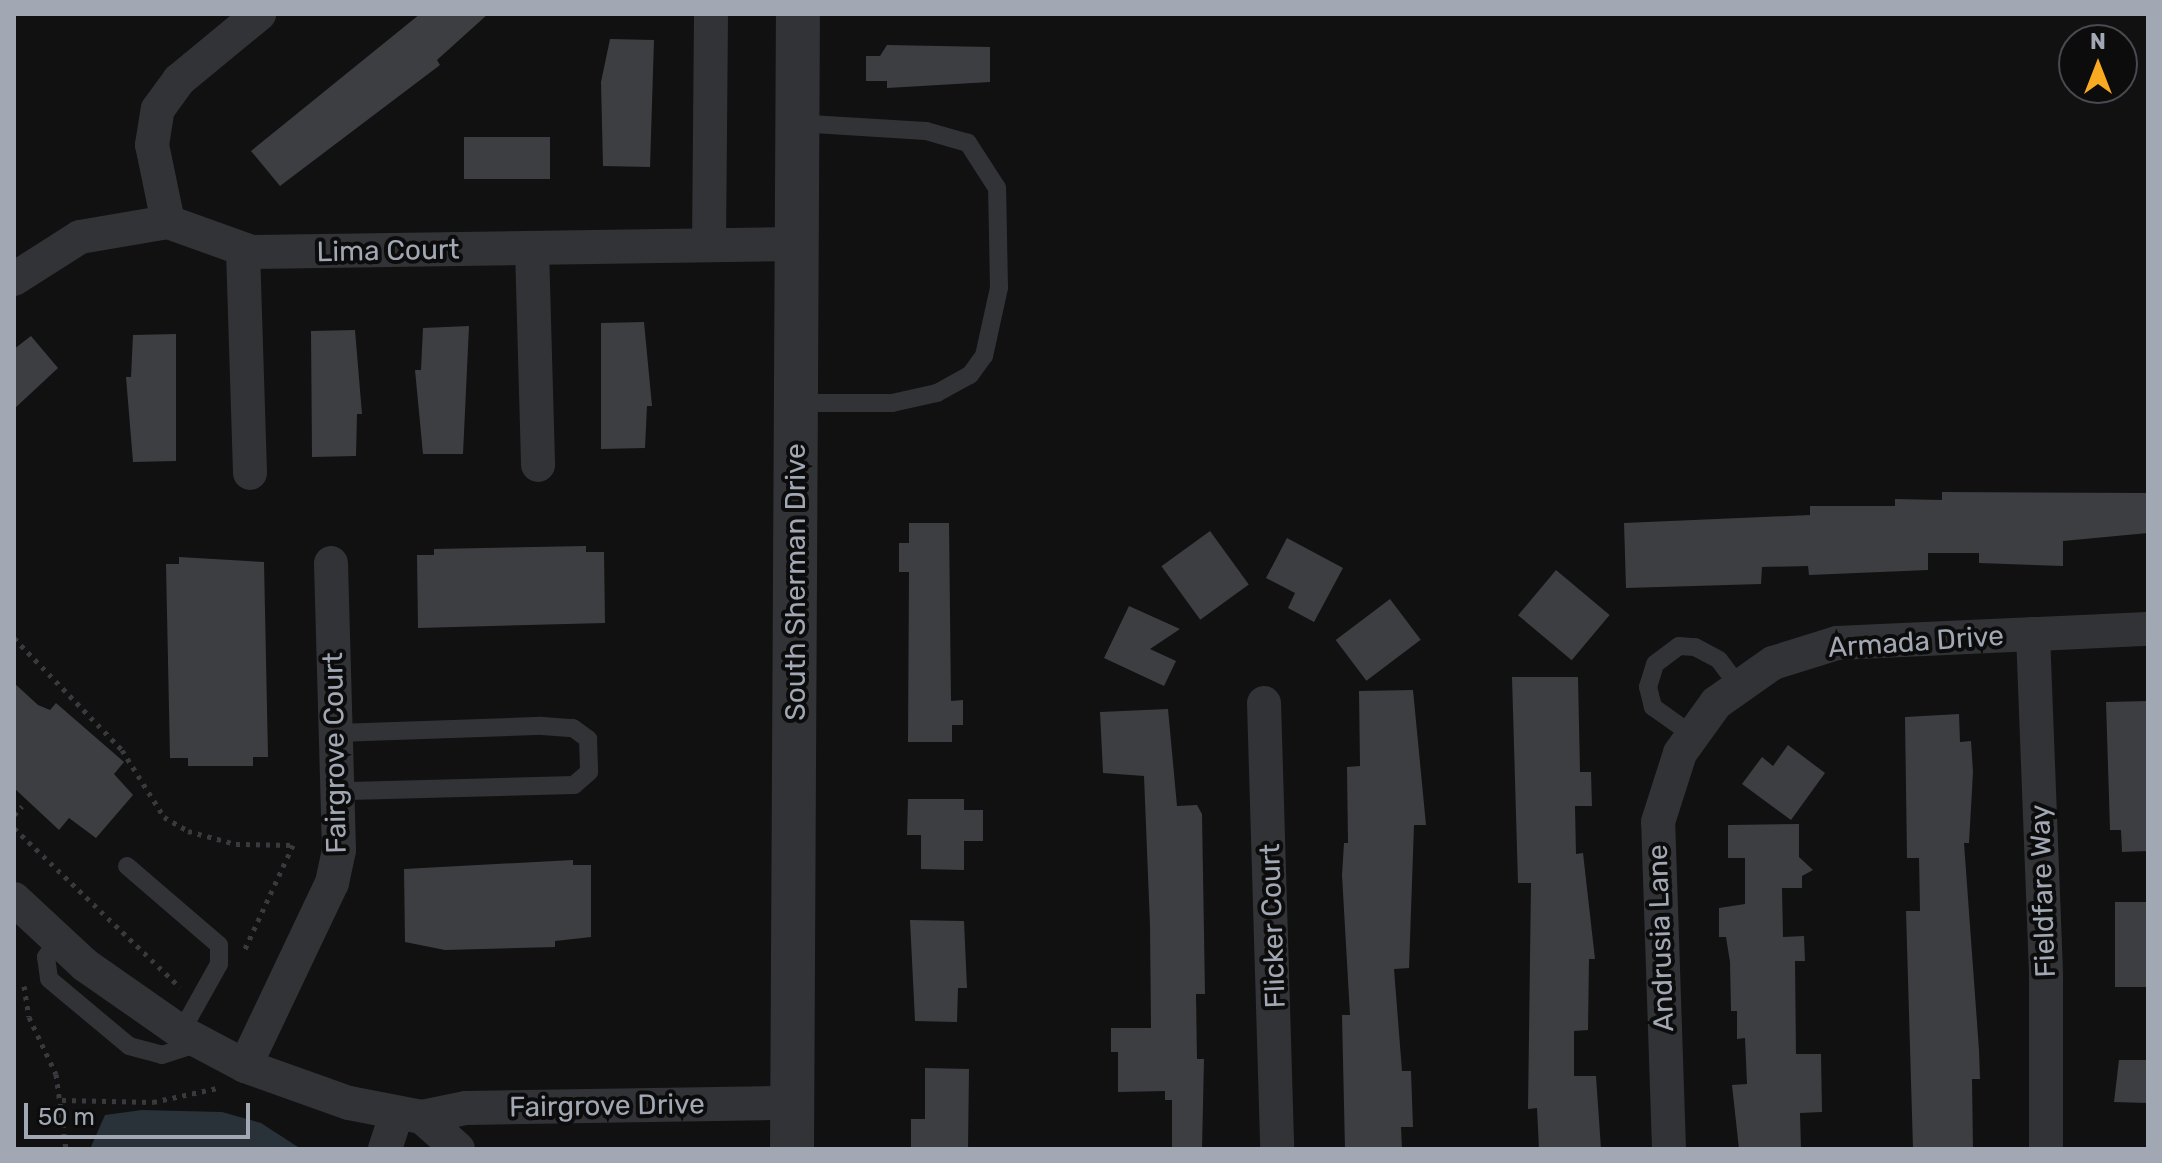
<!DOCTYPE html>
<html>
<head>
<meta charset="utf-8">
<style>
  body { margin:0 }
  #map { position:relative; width:2162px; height:1163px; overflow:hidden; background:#111112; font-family:Rubik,sans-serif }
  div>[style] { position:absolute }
  .water>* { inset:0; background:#293238 }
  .building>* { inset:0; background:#3d3e42; transform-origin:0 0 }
  .path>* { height:5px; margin-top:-2.5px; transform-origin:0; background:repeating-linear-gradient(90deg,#383a3e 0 4px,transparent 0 10px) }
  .service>* { height:18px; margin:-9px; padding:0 9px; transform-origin:9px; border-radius:9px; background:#323337 }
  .minor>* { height:34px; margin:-17px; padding:0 17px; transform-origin:17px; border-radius:17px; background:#323337 }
  .tertiary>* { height:44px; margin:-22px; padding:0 22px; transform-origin:22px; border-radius:22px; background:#323337 }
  span { translate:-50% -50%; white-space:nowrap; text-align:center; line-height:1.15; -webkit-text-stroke:8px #0c0c0d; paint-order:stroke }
  .street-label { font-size:28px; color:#a1a8b4 }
  .frame { position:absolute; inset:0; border:16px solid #a1a8b4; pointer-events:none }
  .north { position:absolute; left:2058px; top:24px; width:80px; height:80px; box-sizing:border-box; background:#0c0c0d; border:2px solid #484a50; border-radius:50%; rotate:0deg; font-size:22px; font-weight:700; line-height:32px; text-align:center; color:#a1a8b4 }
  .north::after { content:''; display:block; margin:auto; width:28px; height:36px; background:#faaa21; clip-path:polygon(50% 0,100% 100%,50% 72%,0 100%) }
  .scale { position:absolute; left:24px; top:1103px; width:226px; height:36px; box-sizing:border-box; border:4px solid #a1a8b4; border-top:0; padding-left:10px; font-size:24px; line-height:28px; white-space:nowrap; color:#a1a8b4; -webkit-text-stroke:6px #0c0c0d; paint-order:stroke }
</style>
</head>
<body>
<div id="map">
  <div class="water">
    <i style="clip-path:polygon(142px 1110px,222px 1112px,261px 1123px,301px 1149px,90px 1149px,105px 1115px)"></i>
  </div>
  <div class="building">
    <i style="clip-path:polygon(420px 14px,488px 14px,437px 60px,440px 65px,280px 186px,251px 151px)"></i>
    <i style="clip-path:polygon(610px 39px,654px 40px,650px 167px,603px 166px,601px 82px)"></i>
    <i style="clip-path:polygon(887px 45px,990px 47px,990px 82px,887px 88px,887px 81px,866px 81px,866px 56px,880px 56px)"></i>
    <i style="left:464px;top:137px;width:86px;height:42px"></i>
    <i style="clip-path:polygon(644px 322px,652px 406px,647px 406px,645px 448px,601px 449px,601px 323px)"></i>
    <i style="clip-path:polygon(469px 326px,463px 454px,423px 454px,415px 370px,421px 370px,423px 328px)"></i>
    <i style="clip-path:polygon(355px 330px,362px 414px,357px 414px,356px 456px,312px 457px,311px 331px)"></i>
    <i style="clip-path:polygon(176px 334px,176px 461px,133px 462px,126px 377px,131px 377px,133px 335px)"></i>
    <i style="clip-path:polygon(31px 336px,58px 368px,14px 409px,14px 349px)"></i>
    <i style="clip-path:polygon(1942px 492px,2148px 493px,2148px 533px,2063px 541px,2063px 566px,1979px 563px,1979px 553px,1928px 553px,1928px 570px,1809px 575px,1808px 566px,1762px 567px,1761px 584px,1626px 588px,1624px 523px,1810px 515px,1810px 506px,1895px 506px,1895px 499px,1942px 500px)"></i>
    <i style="clip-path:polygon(909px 523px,949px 523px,951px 701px,963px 700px,963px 725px,952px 725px,952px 742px,908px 742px,909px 572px,899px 572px,899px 543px,909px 543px)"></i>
    <i style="left:1210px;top:531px;width:66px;height:60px;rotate:54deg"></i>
    <i style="clip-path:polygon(1287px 538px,1343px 568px,1314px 622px,1288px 608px,1295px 593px,1266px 578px)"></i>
    <i style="clip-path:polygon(586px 546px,586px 552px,604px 552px,605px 623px,418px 628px,417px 555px,434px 555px,434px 549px)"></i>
    <i style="clip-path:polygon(179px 557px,264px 562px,268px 757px,253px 757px,253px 766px,188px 766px,188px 758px,170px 758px,166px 564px,179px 564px)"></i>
    <i style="left:1556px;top:570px;width:70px;height:59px;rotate:40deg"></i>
    <i style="left:1390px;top:599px;width:51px;height:68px;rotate:53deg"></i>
    <i style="clip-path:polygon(1129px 606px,1180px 629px,1150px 649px,1176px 661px,1164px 686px,1104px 658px)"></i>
    <i style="clip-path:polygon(1512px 677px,1578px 677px,1580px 772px,1591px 772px,1592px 806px,1575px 806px,1576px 854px,1583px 853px,1595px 959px,1589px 959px,1588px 1030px,1574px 1031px,1574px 1076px,1596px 1076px,1601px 1149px,1539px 1149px,1537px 1108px,1528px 1109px,1531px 883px,1518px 883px)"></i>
    <i style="clip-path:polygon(14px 683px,38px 705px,50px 710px,56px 703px,124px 762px,114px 774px,133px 795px,96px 838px,69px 818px,59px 830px,14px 788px)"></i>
    <i style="clip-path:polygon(1413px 690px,1426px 825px,1414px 825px,1409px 968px,1394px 969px,1402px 1071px,1411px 1071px,1413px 1127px,1401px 1127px,1402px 1149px,1345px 1149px,1342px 1015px,1350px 1015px,1342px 875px,1344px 843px,1348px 843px,1347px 767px,1360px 766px,1359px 691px)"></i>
    <i style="clip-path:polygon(2148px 701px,2148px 851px,2122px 852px,2121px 830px,2110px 830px,2106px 702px)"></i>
    <i style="clip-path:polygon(1168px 709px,1177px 806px,1197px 805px,1202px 814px,1205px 994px,1196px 994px,1197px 1059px,1204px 1059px,1202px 1149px,1172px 1149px,1172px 1100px,1165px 1100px,1165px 1091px,1118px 1092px,1118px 1052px,1111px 1052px,1111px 1028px,1151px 1028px,1150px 925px,1144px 776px,1103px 773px,1100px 712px)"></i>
    <i style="clip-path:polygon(1959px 714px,1960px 742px,1971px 741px,1973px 772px,1969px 843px,1964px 843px,1979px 1050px,1980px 1079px,1972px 1079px,1973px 1149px,1913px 1149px,1906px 911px,1920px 911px,1919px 858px,1907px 858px,1905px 717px)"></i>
    <i style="clip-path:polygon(1788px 745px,1825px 773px,1791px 820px,1742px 784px,1762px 757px,1773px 766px)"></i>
    <i style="clip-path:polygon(908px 799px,964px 799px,964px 810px,983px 810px,983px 841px,964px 841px,964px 870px,921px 869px,921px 835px,907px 835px)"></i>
    <i style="clip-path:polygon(1799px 824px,1799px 857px,1813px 870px,1802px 876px,1802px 888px,1782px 888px,1783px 937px,1804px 936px,1805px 961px,1795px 961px,1796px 1054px,1821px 1054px,1822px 1112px,1800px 1113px,1801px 1149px,1739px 1149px,1732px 1085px,1747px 1084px,1745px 1038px,1737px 1039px,1737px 1011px,1731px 1011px,1730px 962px,1726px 937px,1719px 937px,1719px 908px,1745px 904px,1745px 858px,1728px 858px,1728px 825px)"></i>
    <i style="clip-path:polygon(573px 860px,573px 865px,591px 865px,591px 937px,555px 941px,555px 947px,445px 950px,405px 942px,404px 869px)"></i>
    <i style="left:2148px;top:902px;width:85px;height:33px;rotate:90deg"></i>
    <i style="clip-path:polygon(910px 920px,964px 921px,967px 988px,958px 988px,957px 1022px,915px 1021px)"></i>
    <i style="clip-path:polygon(2119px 1060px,2148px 1060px,2148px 1103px,2114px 1102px)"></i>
    <i style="clip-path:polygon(925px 1068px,969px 1069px,968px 1149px,911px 1149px,911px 1119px,925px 1119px)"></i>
  </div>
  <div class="path">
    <i style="left:14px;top:638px;width:156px;rotate:46deg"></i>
    <i style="left:122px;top:750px;width:79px;rotate:57.9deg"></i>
    <i style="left:164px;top:817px;width:28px;rotate:30deg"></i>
    <i style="left:188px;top:831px;width:50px;rotate:15.2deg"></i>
    <i style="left:236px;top:844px;width:57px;rotate:1deg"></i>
    <i style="left:293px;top:845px;width:115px;rotate:114.8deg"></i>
    <i style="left:14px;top:815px;width:12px;rotate:-48deg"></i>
    <i style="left:14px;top:828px;width:230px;rotate:43.8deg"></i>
    <i style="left:24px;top:986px;width:31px;rotate:81deg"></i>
    <i style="left:29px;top:1017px;width:63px;rotate:64.7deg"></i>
    <i style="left:56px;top:1074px;width:76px;rotate:82.4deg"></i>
    <i style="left:62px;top:1100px;width:91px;rotate:1.3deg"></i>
    <i style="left:153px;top:1102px;width:66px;rotate:-12.2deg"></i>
  </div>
  <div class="service">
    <i style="left:796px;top:403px;width:96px"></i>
    <i style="left:892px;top:403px;width:46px;rotate:-12.5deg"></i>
    <i style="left:937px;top:393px;width:38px;rotate:-29deg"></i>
    <i style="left:970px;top:375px;width:24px;rotate:-54deg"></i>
    <i style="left:984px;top:356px;width:70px;rotate:-77.6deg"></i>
    <i style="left:999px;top:288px;width:100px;rotate:-91.1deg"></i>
    <i style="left:997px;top:188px;width:54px;rotate:-122.8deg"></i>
    <i style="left:968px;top:143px;width:44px;rotate:-164.1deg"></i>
    <i style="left:926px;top:131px;width:129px;rotate:-176.5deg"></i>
    <i style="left:337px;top:733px;width:205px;rotate:-2deg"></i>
    <i style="left:542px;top:726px;width:31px;rotate:4deg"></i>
    <i style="left:573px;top:728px;width:19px;rotate:36deg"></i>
    <i style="left:588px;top:739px;width:33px;rotate:88deg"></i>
    <i style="left:589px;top:772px;width:20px;rotate:139deg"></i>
    <i style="left:574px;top:785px;width:235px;rotate:178.5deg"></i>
    <i style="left:1691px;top:734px;width:47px;rotate:-144.6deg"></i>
    <i style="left:1653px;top:707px;width:21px;rotate:-104deg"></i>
    <i style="left:1648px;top:687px;width:24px;rotate:-73deg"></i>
    <i style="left:1655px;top:664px;width:30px;rotate:-37deg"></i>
    <i style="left:1679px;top:646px;width:16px;rotate:4deg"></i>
    <i style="left:1695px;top:647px;width:27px;rotate:28deg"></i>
    <i style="left:1719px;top:660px;width:31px;rotate:53deg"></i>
    <i style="left:127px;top:866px;width:121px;rotate:40.7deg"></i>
    <i style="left:219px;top:945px;width:19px;rotate:90deg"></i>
    <i style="left:219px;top:964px;width:78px;rotate:119.2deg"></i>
    <i style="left:58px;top:940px;width:21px;rotate:125deg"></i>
    <i style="left:46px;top:957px;width:22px;rotate:82deg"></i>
    <i style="left:49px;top:979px;width:104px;rotate:39.9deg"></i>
    <i style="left:129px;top:1046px;width:34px;rotate:15deg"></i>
    <i style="left:162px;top:1055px;width:40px;rotate:-18deg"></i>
  </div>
  <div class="minor">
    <i style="left:168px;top:222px;width:79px;rotate:-101.7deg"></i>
    <i style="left:152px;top:145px;width:36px;rotate:-81deg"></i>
    <i style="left:158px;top:109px;width:36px;rotate:-54deg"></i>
    <i style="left:179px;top:80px;width:104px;rotate:-39.5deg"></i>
    <i style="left:709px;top:245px;width:231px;rotate:-89.5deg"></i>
    <i style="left:532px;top:248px;width:217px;rotate:88.4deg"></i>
    <i style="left:243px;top:250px;width:223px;rotate:88.2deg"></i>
    <i style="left:14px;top:279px;width:78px;rotate:-32.5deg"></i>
    <i style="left:80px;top:237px;width:89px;rotate:-9.7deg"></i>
    <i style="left:168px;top:222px;width:89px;rotate:19.7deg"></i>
    <i style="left:252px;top:252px;width:544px;rotate:-0.84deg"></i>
    <i style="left:2033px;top:634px;width:341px;rotate:87.8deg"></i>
    <i style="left:2046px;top:975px;width:174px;rotate:90deg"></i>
    <i style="left:1264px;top:703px;width:446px;rotate:88.3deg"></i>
    <i style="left:14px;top:899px;width:97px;rotate:42.9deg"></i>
    <i style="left:85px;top:965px;width:117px;rotate:34.9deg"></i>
    <i style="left:181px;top:1032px;width:72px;rotate:28deg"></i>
    <i style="left:245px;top:1066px;width:110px;rotate:19.6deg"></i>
    <i style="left:349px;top:1103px;width:74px;rotate:10.9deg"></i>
    <i style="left:422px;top:1117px;width:45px;rotate:-11.6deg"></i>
    <i style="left:466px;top:1108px;width:327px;rotate:-0.9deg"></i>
    <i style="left:245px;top:1066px;width:203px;rotate:-64.6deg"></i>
    <i style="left:332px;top:883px;width:34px;rotate:-78deg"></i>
    <i style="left:339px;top:850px;width:287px;rotate:-91.6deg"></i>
    <i style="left:422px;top:1117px;width:48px;rotate:41.6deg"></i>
    <i style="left:385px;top:1149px;width:38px;rotate:-72deg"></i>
    <i style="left:1669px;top:1149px;width:327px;rotate:-91.9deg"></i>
    <i style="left:1658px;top:822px;width:72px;rotate:-72.3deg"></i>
    <i style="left:1680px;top:753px;width:62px;rotate:-54.2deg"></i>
    <i style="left:1716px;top:703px;width:70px;rotate:-35.1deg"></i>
    <i style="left:1773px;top:663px;width:67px;rotate:-17.4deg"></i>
    <i style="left:1837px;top:643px;width:311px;rotate:-2.6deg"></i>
  </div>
  <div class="tertiary">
    <i style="left:792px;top:1149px;width:1135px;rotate:-89.7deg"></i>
  </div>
  <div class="street-label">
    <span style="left:388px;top:251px;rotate:-1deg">Lima Court</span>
    <span style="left:796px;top:582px;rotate:-90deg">South Sherman Drive</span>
    <span style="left:1916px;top:642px;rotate:-4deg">Armada Drive</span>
    <span style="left:335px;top:753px;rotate:-91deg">Fairgrove Court</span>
    <span style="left:2043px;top:891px;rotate:-92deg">Fieldfare Way</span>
    <span style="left:1273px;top:926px;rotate:-92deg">Flicker Court</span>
    <span style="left:1661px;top:938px;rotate:-92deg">Andrusia Lane</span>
    <span style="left:607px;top:1106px;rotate:-1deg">Fairgrove Drive</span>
  </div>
  <div class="frame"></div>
  <div class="north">N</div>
  <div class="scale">50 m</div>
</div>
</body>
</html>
